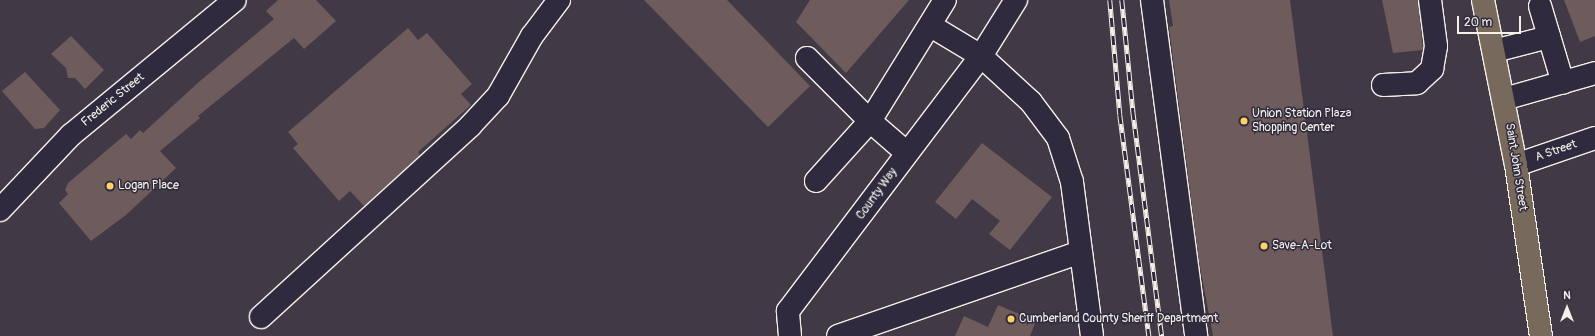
<!DOCTYPE html>
<html>
<head>
<meta charset="utf-8">
<style>
  body { margin:0 }
  #map { position:relative; width:1595px; height:336px; overflow:hidden; background:#423946; font-family:Pangolin,sans-serif }
  div>[style] { position:absolute }
  .building>* { inset:0; background:#6e5b5b }
  .roads { filter:drop-shadow(1px 0 #f4f1e8) drop-shadow(-1px 0 #f4f1e8) drop-shadow(0 1px #f4f1e8) drop-shadow(0 -1px #f4f1e8) }
  .minor>* { height:22px; margin:-11px; padding:0 11px; transform-origin:11px; border-radius:11px; background:#2f2a3d }
  .major>* { height:22px; margin:-11px; padding:0 11px; transform-origin:11px; border-radius:11px; background:#77695c }
  .rail>* { height:4.5px; margin-top:-2.25px; transform-origin:0; background:repeating-linear-gradient(90deg,#2f2a3d 0 9px,#f4f1e8 0 18px); box-sizing:border-box; border-block:1px solid #f4f1e8 }
  .dots>* { width:11px; height:11px; translate:-50% -50%; box-sizing:border-box; border:2px solid #2f2a3d; border-radius:50% }
  span { translate:-50% -50%; white-space:nowrap; text-align:center; line-height:1.15; -webkit-text-stroke:3px #2f2a3d; paint-order:stroke }
  .street-label { font-size:12px; color:#f4f1e8 }
  .poi-label { font-size:12px; color:#f4f1e8 }
  .left { translate:0 -50%; text-align:left }
  .north { position:absolute; left:1547px; top:288px; width:40px; height:40px; -webkit-text-stroke:3px #2f2a3d; paint-order:stroke; rotate:0deg; font-size:11px; font-weight:700; line-height:16px; text-align:center; color:#f4f1e8 }
  .north::after { content:''; display:block; margin:auto; width:14px; height:18px; background:#f4f1e8; clip-path:polygon(50% 0,100% 100%,50% 72%,0 100%) }
  .scale { position:absolute; left:1457px; top:16px; width:64px; height:18px; box-sizing:border-box; border:2px solid #f4f1e8; border-top:0; padding-left:5px; font-size:12px; line-height:14px; white-space:nowrap; color:#f4f1e8; -webkit-text-stroke:3px #2f2a3d; paint-order:stroke }
</style>
</head>
<body>
<div id="map">
  <div class="building">
    <i style="clip-path:polygon(278px 0,316px 0,336px 21px,304px 49px,294px 38px,198px 116px,200px 118px,160px 151px,176px 168px,126px 215px,91px 241px,59px 203px,68px 194px,65px 190px,68px 183px,126px 134px,131px 139px,140px 130px,143px 133px,200px 81px,274px 19px,266px 11px)"></i>
    <i style="clip-path:polygon(644px 0,727px 0,810px 86px,768px 127px)"></i>
    <i style="clip-path:polygon(810px 0,909px 0,846px 73px,796px 22px)"></i>
    <i style="clip-path:polygon(1169px 0,1290px 0,1333px 336px,1213px 336px,1199px 261px,1169px 27px,1173px 26px)"></i>
    <i style="clip-path:polygon(1382px 0,1418px 0,1423px 50px,1393px 53px)"></i>
    <i style="clip-path:polygon(1564px 0,1595px 0,1595px 36px,1580px 42px)"></i>
    <i style="clip-path:polygon(408px 28px,418px 40px,427px 33px,472px 84px,461px 94px,471px 105px,418px 152px,420px 155px,364px 206px,350px 191px,339px 201px,293px 148px,298px 144px,288px 132px)"></i>
    <i style="clip-path:polygon(71px 36px,104px 70px,85px 89px,75px 78px,68px 78px,66px 68px,51px 54px)"></i>
    <i style="clip-path:polygon(25px 72px,60px 110px,44px 128px,35px 129px,2px 91px)"></i>
    <i style="clip-path:polygon(982px 143px,1052px 197px,1010px 250px,989px 234px,1000px 221px,972px 199px,956px 219px,935px 202px)"></i>
    <i style="clip-path:polygon(998px 305px,1036px 321px,1030px 336px,955px 336px,964px 316px,988px 327px)"></i>
  </div>
  <div class="roads">
    <div class="minor">
      <i style="left:1152px;top:0;width:339px;rotate:82.5deg"></i>
      <i style="left:1540px;top:6px;width:80px;rotate:73.4deg"></i>
      <i style="left:931px;top:26px;width:58px;rotate:31deg"></i>
      <i style="left:981px;top:56px;width:68px;rotate:42.6deg"></i>
      <i style="left:1031px;top:102px;width:45px;rotate:53.1deg"></i>
      <i style="left:1058px;top:138px;width:46px;rotate:72.3deg"></i>
      <i style="left:1072px;top:182px;width:155px;rotate:82.6deg"></i>
      <i style="left:1494px;top:51px;width:57px;rotate:-14.3deg"></i>
      <i style="left:807px;top:58px;width:89px;rotate:45deg"></i>
      <i style="left:870px;top:121px;width:142px;rotate:-58.2deg"></i>
      <i style="left:1383px;top:85px;width:34px;rotate:-3deg"></i>
      <i style="left:1417px;top:83px;width:21px;rotate:-43deg"></i>
      <i style="left:1432px;top:69px;width:23px;rotate:-80deg"></i>
      <i style="left:1436px;top:46px;width:46px;rotate:-97.4deg"></i>
      <i style="left:1504px;top:99px;width:95px;rotate:-15.9deg"></i>
      <i style="left:1516px;top:165px;width:83px;rotate:-18.9deg"></i>
      <i style="left:816px;top:181px;width:81px;rotate:-48deg"></i>
      <i style="left:870px;top:121px;width:49px;rotate:40.9deg"></i>
      <i style="left:0;top:210px;width:103px;rotate:-46.6deg"></i>
      <i style="left:71px;top:135px;width:212px;rotate:-39.5deg"></i>
      <i style="left:261px;top:317px;width:283px;rotate:-42.4deg"></i>
      <i style="left:470px;top:126px;width:41px;rotate:-47deg"></i>
      <i style="left:498px;top:96px;width:69px;rotate:-60.5deg"></i>
      <i style="left:532px;top:36px;width:45px;rotate:-53.1deg"></i>
      <i style="left:790px;top:336px;width:25px;rotate:-95deg"></i>
      <i style="left:788px;top:311px;width:320px;rotate:-52.9deg"></i>
      <i style="left:981px;top:56px;width:66px;rotate:-58deg"></i>
      <i style="left:838px;top:336px;width:256px;rotate:-19.1deg"></i>
    </div>
    <div class="major">
      <i style="left:1483px;top:0;width:168px;rotate:78.7deg"></i>
      <i style="left:1516px;top:165px;width:173px;rotate:81.7deg"></i>
    </div>
  </div>
  <div class="rail">
    <i style="left:1110px;top:0;width:115px;rotate:85deg"></i>
    <i style="left:1120px;top:115px;width:223px;rotate:82.5deg"></i>
    <i style="left:1122px;top:0;width:112px;rotate:84.3deg"></i>
    <i style="left:1133px;top:111px;width:227px;rotate:82.7deg"></i>
  </div>
  <div class="dots">
    <i style="left:1244px;top:121px;background:#ffd166"></i>
    <i style="left:110px;top:186px;background:#ffd166"></i>
    <i style="left:1264px;top:246px;background:#ffd166"></i>
    <i style="left:1011px;top:319px;background:#ffd166"></i>
  </div>
  <div class="street-label">
    <span style="left:113px;top:100px;rotate:-39deg">Frederic Street</span>
    <span style="left:1556px;top:151px;rotate:-19deg">A Street</span>
    <span style="left:1516px;top:167px;rotate:81deg">Saint John Street</span>
    <span style="left:877px;top:194px;rotate:-54deg">County Way</span>
  </div>
  <div class="poi-label">
    <span class="left" style="left:1252px;top:121px">Union Station Plaza<br>Shopping Center</span>
    <span class="left" style="left:118px;top:186px">Logan Place</span>
    <span class="left" style="left:1272px;top:246px">Save-A-Lot</span>
    <span class="left" style="left:1019px;top:319px">Cumberland County Sheriff Department</span>
  </div>
  <div class="north">N</div>
  <div class="scale">20 m</div>
</div>
</body>
</html>
